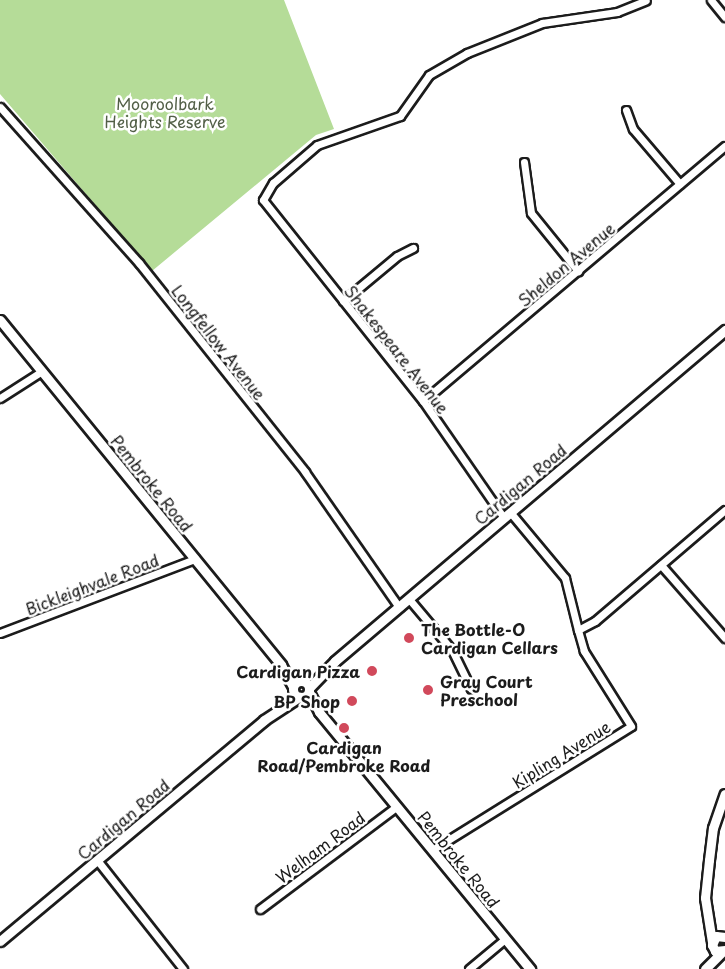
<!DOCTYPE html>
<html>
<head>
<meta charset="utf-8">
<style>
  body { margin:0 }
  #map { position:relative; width:725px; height:969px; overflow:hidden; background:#fff; font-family:"Playpen Sans",sans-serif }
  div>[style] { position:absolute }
  .green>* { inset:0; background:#b5dc98 }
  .roads { filter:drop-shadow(2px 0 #1c1c1c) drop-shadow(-2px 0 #1c1c1c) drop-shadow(0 2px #1c1c1c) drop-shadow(0 -2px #1c1c1c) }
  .street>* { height:7px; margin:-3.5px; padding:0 3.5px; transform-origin:3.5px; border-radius:3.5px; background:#fff }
  .secondary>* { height:9px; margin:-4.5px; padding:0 4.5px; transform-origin:4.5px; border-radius:4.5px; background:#fff }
  .secondary>.ring { margin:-4.5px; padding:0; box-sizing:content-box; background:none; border:9px solid #fff; border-radius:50% }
  .dots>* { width:16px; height:16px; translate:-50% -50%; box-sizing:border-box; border:3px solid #fff; border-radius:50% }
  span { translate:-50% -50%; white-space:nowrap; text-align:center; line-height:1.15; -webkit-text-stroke:5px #fff; paint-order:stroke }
  .park-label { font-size:16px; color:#525f47 }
  .street-label { font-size:16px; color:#1c1c1c }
  .poi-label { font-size:16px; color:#1c1c1c; font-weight:700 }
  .left { translate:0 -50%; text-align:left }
  .right { translate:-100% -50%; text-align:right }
</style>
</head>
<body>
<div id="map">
  <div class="green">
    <i style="clip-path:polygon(0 0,284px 0,334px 129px,316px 135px,152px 271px,0 94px)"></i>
  </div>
  <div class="roads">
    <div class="street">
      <i style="left:711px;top:0;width:22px;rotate:51deg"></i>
      <i style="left:0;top:107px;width:209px;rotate:48.3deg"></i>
      <i style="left:139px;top:263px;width:267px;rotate:51.5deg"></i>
      <i style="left:305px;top:472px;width:165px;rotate:55.2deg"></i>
      <i style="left:626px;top:110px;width:20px;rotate:70deg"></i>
      <i style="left:633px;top:129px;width:72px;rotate:49.5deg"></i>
      <i style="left:524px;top:162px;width:51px;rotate:82.2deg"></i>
      <i style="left:531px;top:213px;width:75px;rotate:51deg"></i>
      <i style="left:343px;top:301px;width:70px;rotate:-39.8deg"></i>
      <i style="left:397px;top:256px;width:18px;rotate:-27deg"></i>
      <i style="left:0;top:398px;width:50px;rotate:-32.7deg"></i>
      <i style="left:423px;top:401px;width:395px;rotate:-40.2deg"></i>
      <i style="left:510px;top:512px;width:86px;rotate:50.2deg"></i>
      <i style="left:565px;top:578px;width:54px;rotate:76deg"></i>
      <i style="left:504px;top:518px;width:142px;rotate:-124.7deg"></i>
      <i style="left:423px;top:401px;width:257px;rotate:-128.5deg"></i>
      <i style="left:263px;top:200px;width:20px;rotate:-60deg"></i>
      <i style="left:273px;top:183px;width:58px;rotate:-40.8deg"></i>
      <i style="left:317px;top:145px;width:88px;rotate:-19.3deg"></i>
      <i style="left:400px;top:116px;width:50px;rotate:-54.7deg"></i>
      <i style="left:429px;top:75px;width:44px;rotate:-30.1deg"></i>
      <i style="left:467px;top:53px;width:81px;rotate:-21.8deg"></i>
      <i style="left:542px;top:23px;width:76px;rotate:-8.3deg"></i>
      <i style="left:617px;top:12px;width:31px;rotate:-22deg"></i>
      <i style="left:661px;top:565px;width:97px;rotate:48.8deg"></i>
      <i style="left:409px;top:599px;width:67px;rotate:49.9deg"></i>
      <i style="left:452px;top:650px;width:43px;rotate:64deg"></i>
      <i style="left:0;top:633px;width:209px;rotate:-20.8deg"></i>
      <i style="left:432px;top:850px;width:234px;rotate:-31.9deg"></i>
      <i style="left:631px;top:726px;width:89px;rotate:-122.1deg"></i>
      <i style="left:584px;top:651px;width:22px;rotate:-106deg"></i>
      <i style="left:578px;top:630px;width:19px;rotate:-28deg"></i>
      <i style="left:595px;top:621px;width:171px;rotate:-40.5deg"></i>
      <i style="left:97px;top:860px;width:139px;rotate:51.7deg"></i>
      <i style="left:260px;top:909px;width:170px;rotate:-36.9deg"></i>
      <i style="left:469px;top:969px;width:47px;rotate:-39.8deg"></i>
    </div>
    <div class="secondary">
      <i style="left:0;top:320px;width:445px;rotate:50.8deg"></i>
      <i style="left:281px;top:665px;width:25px;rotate:61deg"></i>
      <i class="ring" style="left:293px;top:681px;width:7px;height:7px"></i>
      <i style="left:309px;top:688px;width:37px;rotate:-46deg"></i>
      <i style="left:335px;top:661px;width:512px;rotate:-40.32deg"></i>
      <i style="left:309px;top:692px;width:22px;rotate:63deg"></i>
      <i style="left:319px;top:712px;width:333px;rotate:50.6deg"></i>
      <i style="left:725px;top:937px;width:9px;rotate:-174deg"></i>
      <i style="left:716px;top:936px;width:10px;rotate:114deg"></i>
      <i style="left:712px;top:945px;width:7px;rotate:63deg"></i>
      <i style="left:715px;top:951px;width:10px;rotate:-6deg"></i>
      <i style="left:0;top:941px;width:344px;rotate:-39.9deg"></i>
      <i style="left:264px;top:720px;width:42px;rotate:-33.3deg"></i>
      <i style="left:712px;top:942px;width:45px;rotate:-99deg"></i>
      <i style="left:705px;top:898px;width:38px;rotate:-84deg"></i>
      <i style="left:709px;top:860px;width:32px;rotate:-83deg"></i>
      <i style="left:713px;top:828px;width:36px;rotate:-71deg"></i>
      <i style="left:705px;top:969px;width:25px;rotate:-45deg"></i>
    </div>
  </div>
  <div class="dots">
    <i style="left:409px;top:638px;background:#d1495b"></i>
    <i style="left:372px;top:671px;background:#d1495b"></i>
    <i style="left:428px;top:690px;background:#d1495b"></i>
    <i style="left:352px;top:701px;background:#d1495b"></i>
    <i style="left:344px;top:728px;background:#d1495b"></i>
  </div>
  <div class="park-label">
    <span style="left:165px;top:112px">Mooroolbark<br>Heights Reserve</span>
  </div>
  <div class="street-label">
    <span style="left:566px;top:264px;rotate:-40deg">Sheldon Avenue</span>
    <span style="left:219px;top:342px;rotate:52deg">Longfellow Avenue</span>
    <span style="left:397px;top:349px;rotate:52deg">Shakespeare Avenue</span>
    <span style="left:152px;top:483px;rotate:51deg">Pembroke Road</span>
    <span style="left:520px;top:484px;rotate:-40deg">Cardigan Road</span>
    <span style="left:92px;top:584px;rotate:-21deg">Bickleighvale Road</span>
    <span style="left:561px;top:754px;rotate:-32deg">Kipling Avenue</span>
    <span style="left:123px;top:819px;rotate:-40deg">Cardigan Road</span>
    <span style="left:320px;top:847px;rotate:-37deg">Welham Road</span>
    <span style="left:459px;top:859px;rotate:51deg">Pembroke Road</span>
  </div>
  <div class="poi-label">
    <span class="left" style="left:421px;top:638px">The Bottle-O<br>Cardigan Cellars</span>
    <span class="right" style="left:360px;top:671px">Cardigan Pizza</span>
    <span class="left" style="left:440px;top:690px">Gray Court<br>Preschool</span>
    <span class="right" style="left:340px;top:701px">BP Shop</span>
    <span style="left:344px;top:756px">Cardigan<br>Road/Pembroke Road</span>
  </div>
</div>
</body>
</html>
